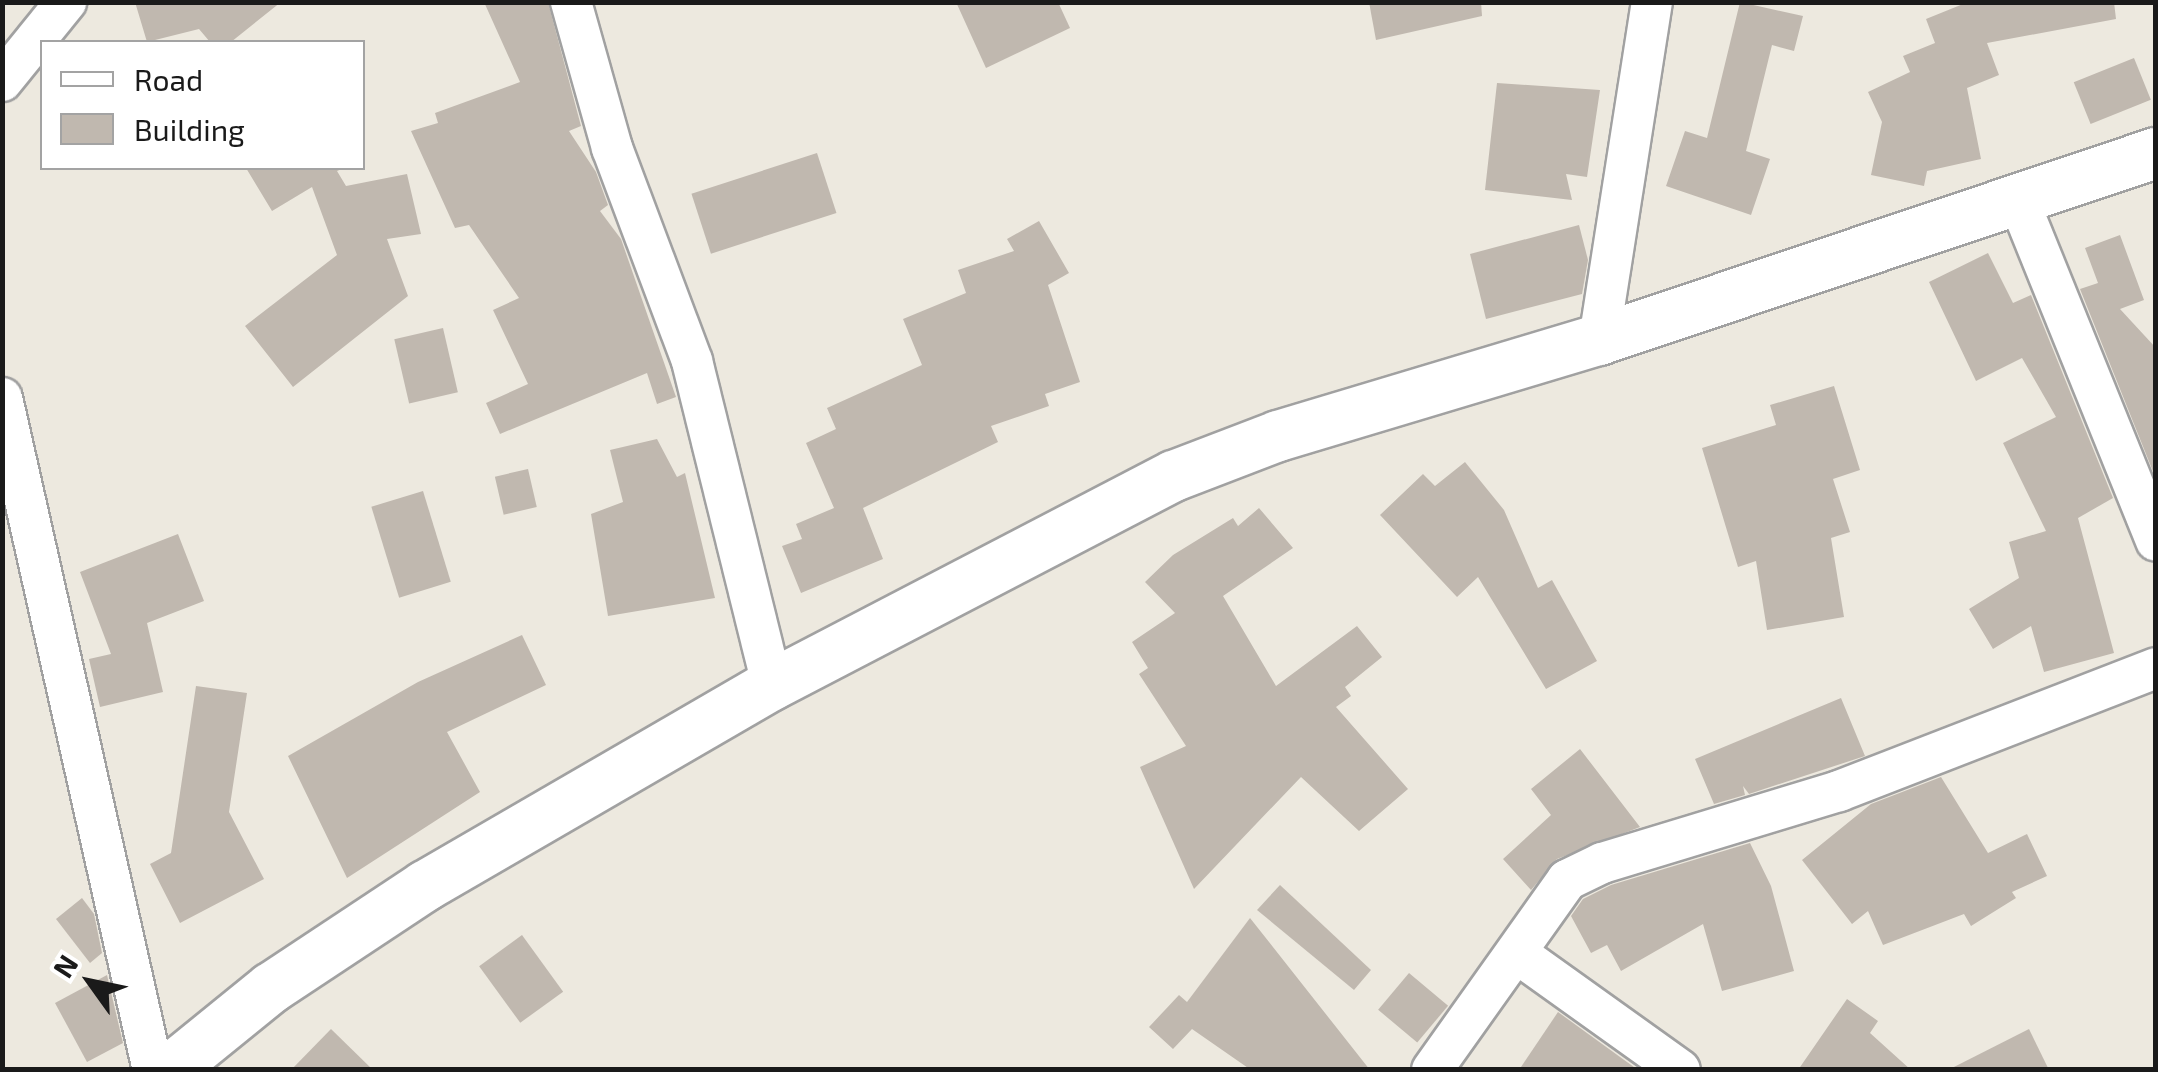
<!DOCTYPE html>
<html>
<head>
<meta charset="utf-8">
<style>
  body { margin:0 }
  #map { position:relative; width:2158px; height:1072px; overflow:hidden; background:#ede9df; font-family:"Exo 2",sans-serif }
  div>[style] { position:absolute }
  .building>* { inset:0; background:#c0b8af; transform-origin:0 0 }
  .roads { filter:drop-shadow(2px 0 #a1a1a1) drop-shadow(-2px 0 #a1a1a1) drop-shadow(0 2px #a1a1a1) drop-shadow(0 -2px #a1a1a1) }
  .minor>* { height:40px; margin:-20px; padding:0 20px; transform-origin:20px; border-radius:20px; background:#fff }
  .tertiary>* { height:50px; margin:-25px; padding:0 25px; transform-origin:25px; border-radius:25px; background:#fff }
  span { translate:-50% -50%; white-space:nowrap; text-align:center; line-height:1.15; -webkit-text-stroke:9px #fff; paint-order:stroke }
  .frame { position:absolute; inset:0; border:5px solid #1a1a1a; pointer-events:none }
  .legend { position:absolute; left:40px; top:40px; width:325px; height:130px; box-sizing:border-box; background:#fff; border:2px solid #a3a3a3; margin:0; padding:12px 18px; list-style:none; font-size:30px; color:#1a1a1a }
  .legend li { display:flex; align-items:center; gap:20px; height:50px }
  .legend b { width:50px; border:2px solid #a3a3a3 }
  .north { position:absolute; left:40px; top:932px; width:100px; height:100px; -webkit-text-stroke:8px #fff; paint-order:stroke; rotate:303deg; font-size:28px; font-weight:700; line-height:40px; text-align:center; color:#1a1a1a }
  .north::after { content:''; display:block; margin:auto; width:35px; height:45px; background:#1a1a1a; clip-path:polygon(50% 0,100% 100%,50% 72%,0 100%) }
</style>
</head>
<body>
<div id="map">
  <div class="building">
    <i style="clip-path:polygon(135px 2px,281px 2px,231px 42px,210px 42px,199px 29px,147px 42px)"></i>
    <i style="clip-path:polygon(484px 2px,548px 2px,581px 126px,569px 131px,596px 172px,608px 205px,600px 211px,621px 239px,676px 397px,657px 404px,647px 373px,500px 434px,486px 403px,528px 384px,493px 310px,519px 298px,469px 225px,455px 228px,411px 131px,438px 123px,435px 113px,520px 82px)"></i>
    <i style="clip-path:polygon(956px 2px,1058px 2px,1070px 28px,986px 68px)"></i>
    <i style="clip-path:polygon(1369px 2px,1481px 2px,1482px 16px,1376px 40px)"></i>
    <i style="clip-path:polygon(1740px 2px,1803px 16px,1794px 51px,1772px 45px,1746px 151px,1770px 159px,1751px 215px,1666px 186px,1685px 131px,1707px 138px)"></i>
    <i style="clip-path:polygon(1968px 2px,2114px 2px,2116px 19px,1987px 43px,1999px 75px,1967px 88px,1981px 159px,1927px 171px,1924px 186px,1871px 175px,1882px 122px,1868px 92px,1910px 72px,1903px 56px,1935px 43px,1926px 19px)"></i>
    <i style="left:2134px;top:58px;width:45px;height:65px;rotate:68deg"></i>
    <i style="clip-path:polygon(1497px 83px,1600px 90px,1587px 177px,1566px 174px,1572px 200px,1485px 190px)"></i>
    <i style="left:817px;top:153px;width:63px;height:132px;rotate:72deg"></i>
    <i style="clip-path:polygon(246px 168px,344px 168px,337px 171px,346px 186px,407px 174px,421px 234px,387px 239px,408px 296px,293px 387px,245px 326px,337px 255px,312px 187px,272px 211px)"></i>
    <i style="clip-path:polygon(1039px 221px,1069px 273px,1048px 285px,1080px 382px,1045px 394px,1049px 406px,991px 426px,998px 442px,863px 508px,883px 559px,801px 593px,782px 546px,802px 539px,796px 524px,834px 508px,806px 443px,836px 429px,827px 408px,922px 365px,903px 319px,966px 293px,958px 270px,1014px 251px,1007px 239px)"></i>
    <i style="clip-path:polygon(1579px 225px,1588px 260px,1582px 294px,1486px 319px,1470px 254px)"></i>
    <i style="clip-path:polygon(2120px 235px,2144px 300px,2120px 309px,2156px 348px,2154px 474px,2080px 289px,2098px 283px,2085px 248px)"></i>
    <i style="clip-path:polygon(1988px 253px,2013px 303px,2031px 295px,2113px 498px,2078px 518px,2114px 653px,2044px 672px,2031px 626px,1993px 649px,1969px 609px,2019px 578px,2009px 542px,2046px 531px,2003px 443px,2056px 417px,2022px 358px,1976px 381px,1929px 282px)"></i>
    <i style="left:443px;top:328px;width:66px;height:50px;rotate:77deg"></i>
    <i style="clip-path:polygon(1834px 386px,1860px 470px,1833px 479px,1850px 532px,1831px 538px,1844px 617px,1767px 630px,1756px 561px,1738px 567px,1702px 448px,1776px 425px,1770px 405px)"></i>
    <i style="clip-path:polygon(657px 439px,677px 477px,685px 473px,715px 598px,608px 616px,591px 514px,623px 502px,610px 450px)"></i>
    <i style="clip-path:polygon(1465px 462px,1504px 510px,1538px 588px,1552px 580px,1597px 661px,1546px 689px,1478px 577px,1457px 597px,1380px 515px,1423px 474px,1435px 486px)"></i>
    <i style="left:528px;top:469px;width:39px;height:34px;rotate:77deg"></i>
    <i style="left:423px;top:491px;width:95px;height:54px;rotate:73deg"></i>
    <i style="clip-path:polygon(1259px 508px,1293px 548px,1223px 596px,1276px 686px,1357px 626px,1382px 657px,1345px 687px,1351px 696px,1336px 707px,1408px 789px,1359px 831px,1301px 777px,1194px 889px,1140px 767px,1186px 746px,1139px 674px,1148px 668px,1132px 642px,1175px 613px,1145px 582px,1173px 555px,1233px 518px,1238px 526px)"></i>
    <i style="clip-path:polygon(178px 534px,204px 601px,147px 623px,163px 692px,100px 707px,89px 659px,111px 654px,80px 572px)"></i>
    <i style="clip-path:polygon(522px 635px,546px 685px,447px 732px,480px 792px,347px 878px,288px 756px,418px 682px)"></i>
    <i style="clip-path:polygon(196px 686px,247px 693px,229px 812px,264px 879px,180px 923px,150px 864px,171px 853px)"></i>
    <i style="clip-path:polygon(1841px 698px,1865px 756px,1749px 794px,1743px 786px,1745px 795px,1714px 804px,1695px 759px)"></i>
    <i style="clip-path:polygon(1580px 749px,1640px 827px,1557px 859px,1531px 890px,1503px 859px,1551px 815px,1531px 789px)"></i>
    <i style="clip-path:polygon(1941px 777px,1988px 853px,2027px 834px,2047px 876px,2012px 892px,2016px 898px,1971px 926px,1964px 914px,1883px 945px,1868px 911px,1852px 924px,1802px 860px,1871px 804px)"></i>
    <i style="clip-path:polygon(1750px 843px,1771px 886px,1794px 971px,1722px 991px,1703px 924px,1621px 971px,1607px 945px,1591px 953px,1571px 916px,1583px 899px,1611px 885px)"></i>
    <i style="clip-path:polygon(1280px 885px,1371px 970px,1354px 990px,1257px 910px)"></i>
    <i style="clip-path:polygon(82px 898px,94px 914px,102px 953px,90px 963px,56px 919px)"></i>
    <i style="clip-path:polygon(1250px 918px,1370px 1070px,1251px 1070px,1192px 1029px,1173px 1049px,1149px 1027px,1179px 995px,1187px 1002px)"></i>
    <i style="left:522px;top:935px;width:70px;height:53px;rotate:54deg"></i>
    <i style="left:1409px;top:973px;width:51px;height:48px;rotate:40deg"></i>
    <i style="clip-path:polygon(107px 975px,123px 1043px,87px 1062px,55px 1003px)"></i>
    <i style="clip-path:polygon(1847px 999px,1878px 1021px,1870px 1033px,1911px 1070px,1798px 1070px)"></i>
    <i style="clip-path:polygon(1558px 1012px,1638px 1070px,1519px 1070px)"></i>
    <i style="clip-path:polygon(331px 1029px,373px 1070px,291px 1070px)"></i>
    <i style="clip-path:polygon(2029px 1029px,2049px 1070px,1948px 1070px)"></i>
  </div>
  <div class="roads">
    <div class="minor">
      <i style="left:571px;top:2px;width:152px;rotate:74.3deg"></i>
      <i style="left:612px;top:148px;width:228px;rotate:69.4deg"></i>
      <i style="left:692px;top:361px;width:334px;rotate:76.1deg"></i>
      <i style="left:2px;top:81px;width:102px;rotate:-51deg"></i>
      <i style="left:2020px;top:204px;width:363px;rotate:68deg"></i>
      <i style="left:1599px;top:340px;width:342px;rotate:-81.1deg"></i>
      <i style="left:2px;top:398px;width:689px;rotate:77.34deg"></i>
      <i style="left:1518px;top:954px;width:199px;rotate:35.6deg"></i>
      <i style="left:1432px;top:1070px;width:233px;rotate:-54.6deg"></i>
      <i style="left:1567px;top:880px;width:39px;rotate:-26deg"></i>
      <i style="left:1602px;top:863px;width:248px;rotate:-16.9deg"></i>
      <i style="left:1839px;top:791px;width:340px;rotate:-21.2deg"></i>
    </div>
    <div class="tertiary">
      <i style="left:170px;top:1070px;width:130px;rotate:-39.1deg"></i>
      <i style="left:271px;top:988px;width:185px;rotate:-33.5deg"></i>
      <i style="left:425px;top:886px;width:401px;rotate:-30.1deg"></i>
      <i style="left:772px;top:685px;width:453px;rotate:-27.5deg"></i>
      <i style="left:1174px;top:476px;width:111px;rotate:-21deg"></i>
      <i style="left:1278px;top:436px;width:335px;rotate:-16.7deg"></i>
      <i style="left:1599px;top:340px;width:588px;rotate:-18.56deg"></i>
    </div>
  </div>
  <div class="frame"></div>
  <ul class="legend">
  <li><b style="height:12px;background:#fff"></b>Road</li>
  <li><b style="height:28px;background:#c0b8af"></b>Building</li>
  </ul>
  <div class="north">N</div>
</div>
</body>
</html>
